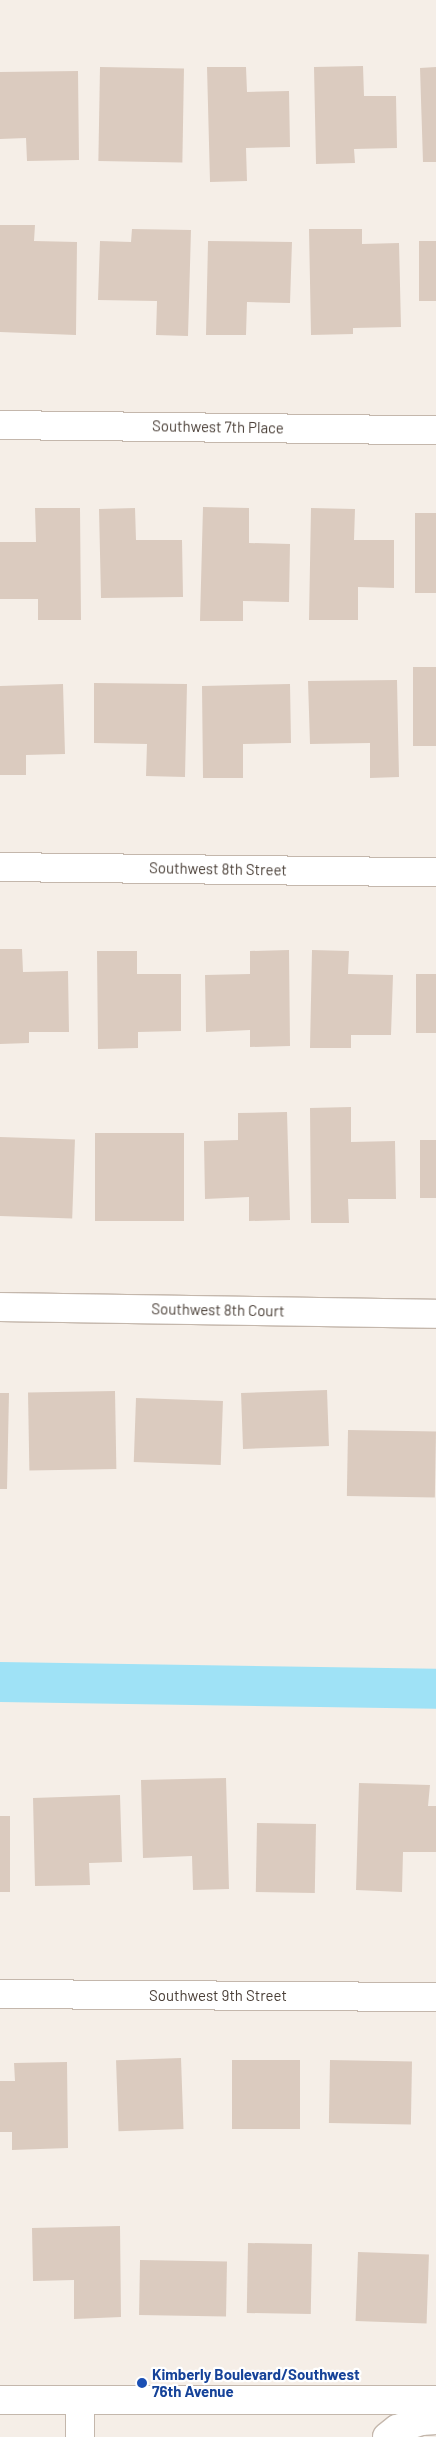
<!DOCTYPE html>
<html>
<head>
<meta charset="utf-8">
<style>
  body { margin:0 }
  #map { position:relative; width:436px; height:2437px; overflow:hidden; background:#f5eee7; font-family:Barlow,sans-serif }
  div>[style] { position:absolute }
  .canal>* { height:40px; margin:-20px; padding:0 20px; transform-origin:20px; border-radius:20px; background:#9fe2f6 }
  .building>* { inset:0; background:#dbcbbf; transform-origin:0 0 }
  .roads { filter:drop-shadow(1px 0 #c4b7ac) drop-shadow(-1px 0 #c4b7ac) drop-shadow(0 1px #c4b7ac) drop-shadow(0 -1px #c4b7ac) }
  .minor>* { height:28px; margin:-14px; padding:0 14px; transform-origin:14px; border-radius:14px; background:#fff }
  .dots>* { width:14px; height:14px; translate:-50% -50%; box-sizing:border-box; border:2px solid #fff; border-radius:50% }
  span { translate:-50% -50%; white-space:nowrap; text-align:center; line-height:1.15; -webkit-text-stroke:4.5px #fff; paint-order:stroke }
  .street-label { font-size:15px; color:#493e36 }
  .transit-label { font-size:15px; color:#164399; font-weight:700 }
  .left { translate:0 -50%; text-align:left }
</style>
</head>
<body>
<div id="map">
  <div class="canal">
    <i style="left:0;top:1682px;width:436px;rotate:0.9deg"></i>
  </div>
  <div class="building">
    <i style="clip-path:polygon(363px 66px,364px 96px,396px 96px,397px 148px,354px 149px,355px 163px,316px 164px,314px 67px)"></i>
    <i style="left:100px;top:67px;width:84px;height:94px;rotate:1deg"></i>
    <i style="clip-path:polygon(207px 67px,246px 67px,247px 92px,289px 91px,290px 147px,246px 148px,247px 181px,210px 182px)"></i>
    <i style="clip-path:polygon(436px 67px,436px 162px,423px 162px,420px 68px)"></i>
    <i style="clip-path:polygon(78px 71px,79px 160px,27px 161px,26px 138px,0 139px,0 72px)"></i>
    <i style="clip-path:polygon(0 225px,35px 225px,34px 241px,77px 242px,76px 335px,0 332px)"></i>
    <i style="clip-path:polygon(132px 229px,191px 230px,188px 336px,156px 335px,157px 301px,98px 300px,100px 241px,131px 242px)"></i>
    <i style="clip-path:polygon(309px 229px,362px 229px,362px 244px,399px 243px,401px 327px,353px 328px,353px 334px,311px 335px)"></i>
    <i style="clip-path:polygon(208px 241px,292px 242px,290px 303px,247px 302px,246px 335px,206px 335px)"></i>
    <i style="left:419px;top:241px;width:17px;height:60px"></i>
    <i style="clip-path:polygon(203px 507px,249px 508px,249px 543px,290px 544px,289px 602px,243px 601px,243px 621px,200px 621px)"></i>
    <i style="clip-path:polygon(35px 508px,80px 508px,81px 620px,38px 620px,38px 599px,0 599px,0 542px,36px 542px)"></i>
    <i style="clip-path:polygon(135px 508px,136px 540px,182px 540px,183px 597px,101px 598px,99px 509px)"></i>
    <i style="clip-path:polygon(311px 508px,355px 509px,354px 540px,394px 540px,394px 588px,358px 587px,358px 620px,309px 620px)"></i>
    <i style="left:415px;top:513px;width:21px;height:80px"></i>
    <i style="left:436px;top:667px;width:79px;height:23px;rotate:90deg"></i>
    <i style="clip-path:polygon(397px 680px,399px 777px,370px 778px,370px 743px,310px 744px,308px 681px)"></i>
    <i style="clip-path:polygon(94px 683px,187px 684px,185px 777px,146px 776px,147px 744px,94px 743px)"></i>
    <i style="clip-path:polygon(63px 684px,65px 754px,26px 755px,26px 775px,0 775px,0 686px)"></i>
    <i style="clip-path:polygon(290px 684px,291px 743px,243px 744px,243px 778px,203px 778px,202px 686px)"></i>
    <i style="clip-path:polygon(0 949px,22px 949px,23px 972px,68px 971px,69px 1032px,29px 1032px,29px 1043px,0 1044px)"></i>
    <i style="clip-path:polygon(289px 950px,290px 1046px,250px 1047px,250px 1030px,206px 1032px,205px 975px,250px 974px,250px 951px)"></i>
    <i style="clip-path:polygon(312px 950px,349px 951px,348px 974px,393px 975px,391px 1035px,351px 1035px,351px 1048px,310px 1048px)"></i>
    <i style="clip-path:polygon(97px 951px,137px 951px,137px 974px,181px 974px,181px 1031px,138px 1032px,138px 1048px,98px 1049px)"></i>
    <i style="left:416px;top:974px;width:20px;height:59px"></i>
    <i style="clip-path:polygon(351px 1107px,351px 1142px,395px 1141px,396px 1199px,348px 1199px,349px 1223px,311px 1223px,310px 1108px)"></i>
    <i style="clip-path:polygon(287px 1112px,290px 1220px,249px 1221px,249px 1197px,205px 1199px,204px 1141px,238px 1140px,238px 1113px)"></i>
    <i style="left:95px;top:1133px;width:89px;height:88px"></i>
    <i style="left:0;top:1137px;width:75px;height:79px;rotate:2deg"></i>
    <i style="left:420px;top:1140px;width:16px;height:58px"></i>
    <i style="left:327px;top:1390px;width:56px;height:86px;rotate:88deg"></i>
    <i style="left:115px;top:1391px;width:78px;height:87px;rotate:89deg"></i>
    <i style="clip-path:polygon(0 1393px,9px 1393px,7px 1489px,0 1489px)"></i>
    <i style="left:136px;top:1398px;width:87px;height:64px;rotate:2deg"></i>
    <i style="left:348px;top:1430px;width:88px;height:66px;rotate:1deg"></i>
    <i style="clip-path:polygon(226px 1778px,229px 1889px,193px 1890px,192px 1856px,143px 1858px,141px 1780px)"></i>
    <i style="clip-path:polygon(359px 1783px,430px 1785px,428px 1806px,436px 1806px,436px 1852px,403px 1852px,402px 1892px,356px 1890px)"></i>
    <i style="clip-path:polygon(120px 1795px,122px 1862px,89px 1863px,90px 1885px,35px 1886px,33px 1798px)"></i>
    <i style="left:0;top:1816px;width:10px;height:76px"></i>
    <i style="left:257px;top:1823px;width:59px;height:69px;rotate:1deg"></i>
    <i style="left:181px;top:2058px;width:71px;height:65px;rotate:88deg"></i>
    <i style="left:232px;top:2060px;width:68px;height:69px"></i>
    <i style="left:330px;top:2060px;width:82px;height:63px;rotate:1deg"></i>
    <i style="clip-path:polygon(67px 2062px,68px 2148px,12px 2150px,12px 2132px,0 2132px,0 2081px,15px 2081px,14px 2063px)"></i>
    <i style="clip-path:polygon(120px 2226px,121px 2317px,74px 2319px,74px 2280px,33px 2281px,32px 2228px)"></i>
    <i style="left:248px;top:2243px;width:64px;height:70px;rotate:1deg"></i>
    <i style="left:358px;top:2252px;width:71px;height:69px;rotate:2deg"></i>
    <i style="left:140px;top:2260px;width:87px;height:55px;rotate:1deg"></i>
  </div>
  <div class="roads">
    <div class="minor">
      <i style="left:0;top:425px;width:436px;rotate:0.7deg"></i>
      <i style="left:0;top:867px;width:436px;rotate:0.7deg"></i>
      <i style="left:0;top:1307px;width:436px;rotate:0.9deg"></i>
      <i style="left:0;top:1994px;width:436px;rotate:0.4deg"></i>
      <i style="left:0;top:2400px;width:436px"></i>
      <i style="left:80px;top:2401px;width:36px;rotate:90deg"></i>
      <i style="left:387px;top:2437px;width:13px;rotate:-39deg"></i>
      <i style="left:397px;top:2429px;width:25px;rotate:-18deg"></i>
      <i style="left:421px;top:2421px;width:15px;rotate:-4deg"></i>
    </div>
  </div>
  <div class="dots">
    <i style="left:142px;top:2383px;background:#1a4fb4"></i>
  </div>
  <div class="street-label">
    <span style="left:218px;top:427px;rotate:1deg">Southwest 7th Place</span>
    <span style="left:218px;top:869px;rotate:1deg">Southwest 8th Street</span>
    <span style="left:218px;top:1310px;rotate:1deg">Southwest 8th Court</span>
    <span style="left:218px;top:1996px">Southwest 9th Street</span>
  </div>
  <div class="transit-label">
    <span class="left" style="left:152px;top:2383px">Kimberly Boulevard/Southwest<br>76th Avenue</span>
  </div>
</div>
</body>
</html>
